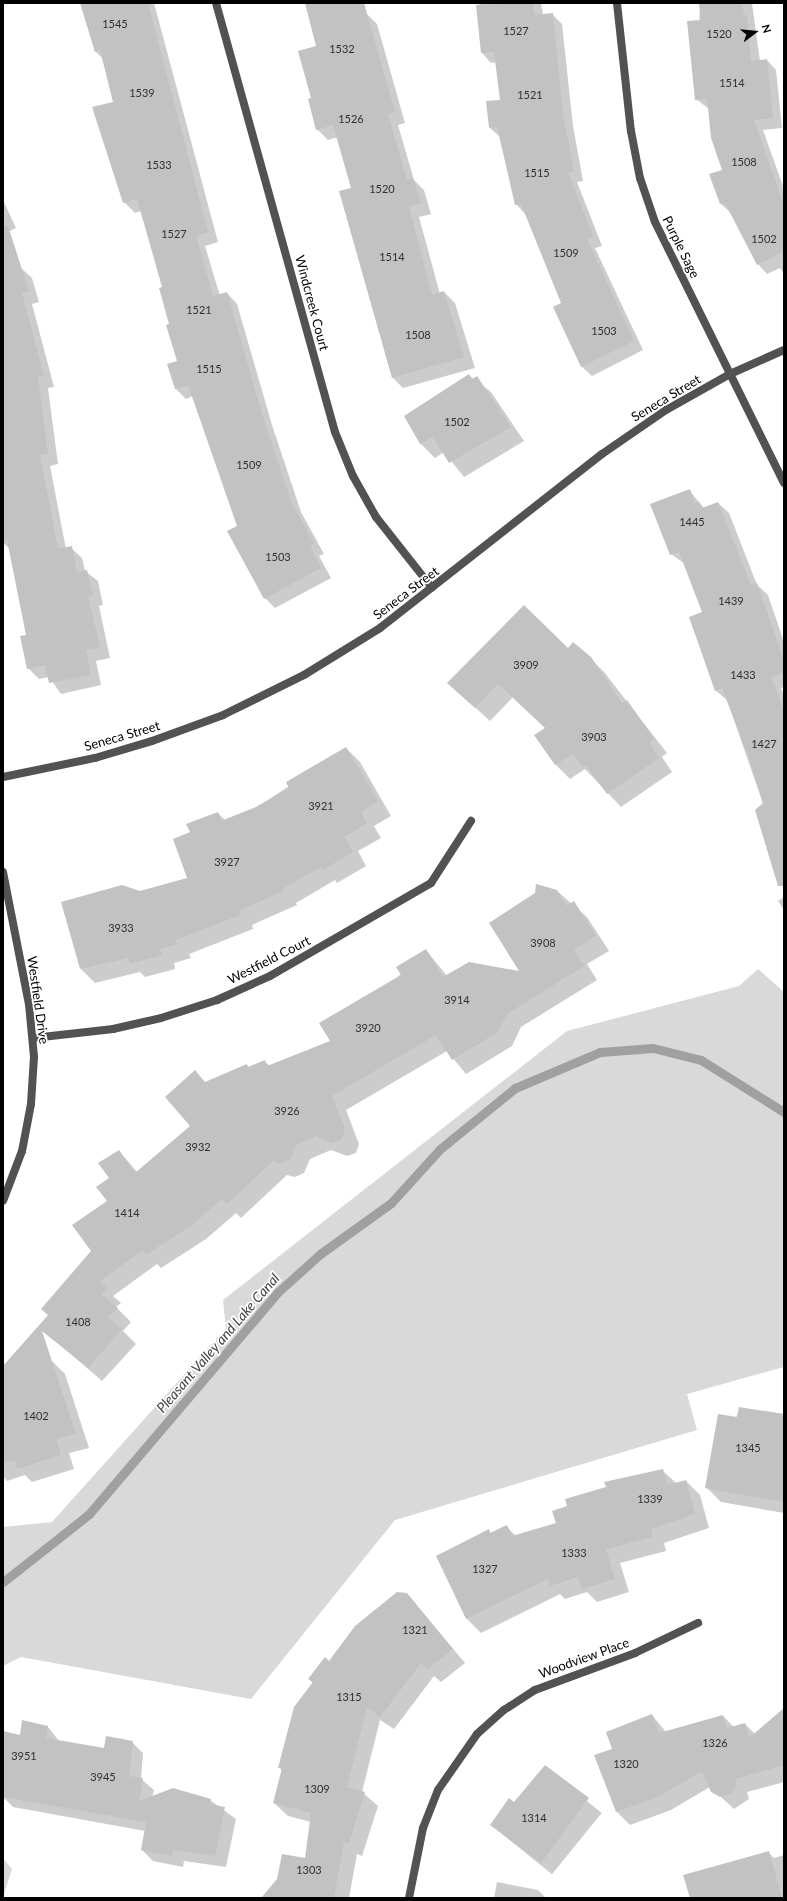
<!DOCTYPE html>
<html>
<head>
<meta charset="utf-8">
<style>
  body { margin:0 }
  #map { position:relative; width:787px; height:1901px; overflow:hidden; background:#fff; font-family:Lato,sans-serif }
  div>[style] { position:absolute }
  .green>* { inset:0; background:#d9d9d9 }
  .shadow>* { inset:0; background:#0003; transform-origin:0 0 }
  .stream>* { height:9px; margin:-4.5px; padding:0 4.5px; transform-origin:4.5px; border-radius:4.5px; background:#a0a0a0 }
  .building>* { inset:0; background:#c2c2c2 }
  .street>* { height:8px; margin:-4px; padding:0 4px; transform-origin:4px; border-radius:4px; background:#525252 }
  span { translate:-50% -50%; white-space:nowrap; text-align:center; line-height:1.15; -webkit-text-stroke:3.5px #fff; paint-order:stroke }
  .number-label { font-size:11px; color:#303030 }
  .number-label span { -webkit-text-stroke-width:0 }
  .street-label { font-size:13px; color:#000 }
  .water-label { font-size:14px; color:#414141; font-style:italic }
  .frame { position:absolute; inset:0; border:4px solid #000; pointer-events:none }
  .north { position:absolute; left:735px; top:12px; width:40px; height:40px; -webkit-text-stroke:3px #fff; paint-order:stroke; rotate:74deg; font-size:11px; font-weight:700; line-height:16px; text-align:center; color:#000 }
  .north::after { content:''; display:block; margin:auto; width:14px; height:18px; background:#000; clip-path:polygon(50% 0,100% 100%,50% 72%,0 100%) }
</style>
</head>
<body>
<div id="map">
  <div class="green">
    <i style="clip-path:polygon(758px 969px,784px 992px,784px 1367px,687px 1394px,697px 1430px,395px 1520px,251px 1699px,21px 1657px,3px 1666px,3px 1527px,52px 1522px,226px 1328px,223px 1300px,567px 1031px,739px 986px)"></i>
    <i style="clip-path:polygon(3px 1858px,12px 1869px,3px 1897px)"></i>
  </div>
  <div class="shadow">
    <i style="clip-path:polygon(81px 3px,154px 3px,218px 242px,205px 246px,220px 296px,227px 293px,237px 304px,272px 425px,301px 512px,324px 554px,319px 556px,331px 578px,275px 608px,265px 598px,193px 396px,186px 399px,175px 388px,178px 362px,163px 288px,141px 211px,135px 213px,124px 202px,114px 102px,103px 59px,95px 51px)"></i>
    <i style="clip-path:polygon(305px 3px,356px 3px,377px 24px,405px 123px,398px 125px,414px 180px,424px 190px,431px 214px,419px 217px,440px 294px,444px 292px,455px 303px,475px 368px,403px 388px,392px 377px,353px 188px,338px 137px,328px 140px,317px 129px,312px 98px,317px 47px)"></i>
    <i style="clip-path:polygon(481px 3px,541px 3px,543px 15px,552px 14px,562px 24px,573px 126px,583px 181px,577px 182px,602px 246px,595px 248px,643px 350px,592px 376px,582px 367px,554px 307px,562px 303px,526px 215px,516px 204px,500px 137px,490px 128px,501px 100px,497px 62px,491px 63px,482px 53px,477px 6px)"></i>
    <i style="clip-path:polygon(700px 3px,752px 3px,760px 61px,767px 60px,776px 70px,782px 128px,763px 130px,784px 189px,784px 274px,780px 268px,767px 274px,758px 264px,731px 213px,721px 204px,724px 170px,709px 109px,696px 99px)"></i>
    <i style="clip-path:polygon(3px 200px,16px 228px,4px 234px,21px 268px,32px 278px,39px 302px,32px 304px,54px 387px,48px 388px,58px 464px,50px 466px,66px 549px,71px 548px,82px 558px,85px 571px,98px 581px,103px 605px,99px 606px,110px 658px,96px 661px,101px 685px,61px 694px,49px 677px,39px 679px,28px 668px,27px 636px,10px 549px,3px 543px)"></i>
    <i style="clip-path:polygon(469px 375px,491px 392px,524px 441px,464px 477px,444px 452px,435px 458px,421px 444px,405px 417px)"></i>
    <i style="clip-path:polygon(689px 490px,704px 508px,718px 503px,729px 513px,757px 585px,768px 595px,784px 642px,784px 687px,781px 688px,784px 696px,784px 864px,727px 700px,715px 690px,703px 612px,685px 564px,671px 554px)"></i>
    <i style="clip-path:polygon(568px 649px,590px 658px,604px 672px,667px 753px,662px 757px,672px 772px,621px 807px,585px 769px,570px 779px,556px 765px,536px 735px,546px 728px,513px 697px,490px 721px,448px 683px)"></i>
    <i style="clip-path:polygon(346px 748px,360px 762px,391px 816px,374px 826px,381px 838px,358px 851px,366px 866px,337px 883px,335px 880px,296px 903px,297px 905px,252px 925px,253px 929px,189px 954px,191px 958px,174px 963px,175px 969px,145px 977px,140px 972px,95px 983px,81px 969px,140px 892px,189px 878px,191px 833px,218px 813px,225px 820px,256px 808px)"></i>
    <i style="clip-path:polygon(557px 891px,587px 917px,609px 951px,587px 964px,597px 980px,521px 1027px,512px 1046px,466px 1074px,447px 1051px,346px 1110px,359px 1144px,356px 1153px,347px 1156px,331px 1150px,310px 1159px,304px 1173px,295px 1177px,287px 1175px,241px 1218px,236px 1213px,206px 1239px,161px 1268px,157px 1264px,113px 1296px,121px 1303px,116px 1307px,131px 1322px,123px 1331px,136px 1344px,102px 1381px,43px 1330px,92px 1251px,109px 1201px,110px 1179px,119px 1151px,138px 1173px,192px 1127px,195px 1072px,206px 1083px,246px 1065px,249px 1068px,264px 1061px,270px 1066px,331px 1041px,426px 950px,447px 976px,521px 973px)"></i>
    <i style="clip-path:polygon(784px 897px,784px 910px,778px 901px)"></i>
    <i style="clip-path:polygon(51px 1360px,65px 1374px,89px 1448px,69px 1453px,74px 1469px,32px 1482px,25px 1475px,7px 1481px,3px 1476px,3px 1374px)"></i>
    <i style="clip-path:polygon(740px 1408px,784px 1414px,784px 1513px,721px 1502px,707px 1488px)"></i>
    <i style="clip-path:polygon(662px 1470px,676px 1483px,686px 1481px,700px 1495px,709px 1528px,664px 1543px,666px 1551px,620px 1563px,629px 1592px,597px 1602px,587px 1592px,565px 1599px,560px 1594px,481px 1633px,467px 1619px,437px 1556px,489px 1531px,491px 1533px,506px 1526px,516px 1536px,557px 1524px)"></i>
    <i style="clip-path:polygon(407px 1594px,465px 1663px,441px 1682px,434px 1676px,394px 1729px,380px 1720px,362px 1792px,378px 1806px,362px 1856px,357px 1854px,349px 1898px,275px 1898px,306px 1859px,311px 1822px,288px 1816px,274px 1803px,282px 1771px,279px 1767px,313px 1683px,309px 1679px)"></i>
    <i style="clip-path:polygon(784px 1709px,784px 1782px,747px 1792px,749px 1799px,734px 1809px,710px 1787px,671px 1810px,630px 1825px,617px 1812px,596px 1756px,613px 1749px,652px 1715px,666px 1732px,723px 1716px,734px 1727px,745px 1724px,755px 1734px)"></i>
    <i style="clip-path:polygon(23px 1722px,48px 1727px,59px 1741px,105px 1749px,132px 1742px,143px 1753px,141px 1779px,154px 1790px,152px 1797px,210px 1800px,236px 1819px,226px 1867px,184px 1861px,183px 1867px,153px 1861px,142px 1850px,145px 1831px,13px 1807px,3px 1797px,3px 1732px,20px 1736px)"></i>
    <i style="left:545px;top:1767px;width:73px;height:79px;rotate:39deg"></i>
    <i style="clip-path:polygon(768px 1852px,774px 1858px,784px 1855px,784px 1898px,691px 1898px)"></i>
    <i style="clip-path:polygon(497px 1882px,538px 1890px,546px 1898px,494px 1898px)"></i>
  </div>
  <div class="stream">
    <i style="left:3px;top:1582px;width:110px;rotate:-38.3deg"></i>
    <i style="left:89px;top:1514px;width:292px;rotate:-49.6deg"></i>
    <i style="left:278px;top:1292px;width:57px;rotate:-42.1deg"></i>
    <i style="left:320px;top:1254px;width:87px;rotate:-35.7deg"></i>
    <i style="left:391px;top:1203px;width:73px;rotate:-47.8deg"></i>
    <i style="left:440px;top:1149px;width:97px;rotate:-39.1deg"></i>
    <i style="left:515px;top:1088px;width:92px;rotate:-23deg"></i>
    <i style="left:600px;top:1052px;width:53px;rotate:-4.3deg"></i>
    <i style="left:653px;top:1048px;width:49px;rotate:14deg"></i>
    <i style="left:701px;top:1060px;width:98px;rotate:32.1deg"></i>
  </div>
  <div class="building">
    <i style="clip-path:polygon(80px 3px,148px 3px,208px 232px,196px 236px,213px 296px,227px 292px,262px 414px,291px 501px,314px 543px,310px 546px,321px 568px,264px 599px,227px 531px,237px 526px,188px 385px,175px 389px,167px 364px,177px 361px,166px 325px,169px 324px,159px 288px,162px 287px,137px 199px,123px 203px,92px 107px,113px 102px,100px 50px,95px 52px)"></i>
    <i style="clip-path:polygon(305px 3px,364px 3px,395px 112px,388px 114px,407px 180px,413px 178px,421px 203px,409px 206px,432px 295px,444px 291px,464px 357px,392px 378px,339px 191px,351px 188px,333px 125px,316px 130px,308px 99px,311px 98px,298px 51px,316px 46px)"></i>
    <i style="clip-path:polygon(533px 3px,534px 15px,553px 13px,563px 116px,574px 171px,568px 172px,593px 236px,587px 239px,634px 341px,581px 367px,553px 307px,561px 303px,521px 204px,515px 205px,497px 127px,489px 128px,486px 101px,500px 100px,494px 52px,481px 53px,476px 5px)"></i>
    <i style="clip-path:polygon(699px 3px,742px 3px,744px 15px,747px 15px,751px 61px,767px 59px,773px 118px,754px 120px,784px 205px,784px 251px,757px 265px,725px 203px,720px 204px,709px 174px,722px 170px,711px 138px,707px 98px,695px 100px,687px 21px,701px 20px)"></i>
    <i style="clip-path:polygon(3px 226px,8px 226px,29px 291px,22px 293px,44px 376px,38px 377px,48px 454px,40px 455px,58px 549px,72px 546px,77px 572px,87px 570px,93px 595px,88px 596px,100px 648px,86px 650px,91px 675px,49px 683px,45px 665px,27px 669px,20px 636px,26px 635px,7px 540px,3px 541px)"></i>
    <i style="clip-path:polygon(469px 374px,471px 380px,477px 376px,511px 427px,449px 463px,433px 437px,420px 444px,404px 416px)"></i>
    <i style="clip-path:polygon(690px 489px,695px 504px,699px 502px,702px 508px,718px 502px,751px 585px,757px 583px,784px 661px,784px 672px,771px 677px,784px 711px,784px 886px,778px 886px,755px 810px,763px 803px,750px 761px,722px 688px,715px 691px,689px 617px,702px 612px,679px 552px,670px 555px,650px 504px)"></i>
    <i style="clip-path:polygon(524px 605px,568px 648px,573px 642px,591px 657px,622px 703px,627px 700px,654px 739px,649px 742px,659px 758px,607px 794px,586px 765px,583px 767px,573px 754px,555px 765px,534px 735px,545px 728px,498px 684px,475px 708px,447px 683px)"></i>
    <i style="clip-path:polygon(346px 747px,378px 801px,361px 812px,367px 823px,345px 837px,353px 852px,323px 870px,321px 867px,282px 889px,284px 891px,238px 911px,240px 915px,176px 940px,177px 944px,160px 949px,162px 955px,130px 964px,128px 958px,80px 969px,61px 902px,122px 885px,140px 891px,187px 878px,173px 839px,190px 832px,186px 824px,218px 812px,221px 821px,256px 807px,289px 788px,286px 782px)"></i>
    <i style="clip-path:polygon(536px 884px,557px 890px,567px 906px,574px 901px,596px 936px,574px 950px,584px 966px,507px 1014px,498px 1032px,452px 1060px,436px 1035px,332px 1096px,345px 1129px,342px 1139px,332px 1143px,316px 1136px,296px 1145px,291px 1159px,280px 1164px,273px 1161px,227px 1204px,222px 1199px,192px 1225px,146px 1255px,143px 1250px,100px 1281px,108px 1289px,101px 1294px,118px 1308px,108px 1317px,122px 1329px,88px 1368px,42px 1331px,76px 1434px,56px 1439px,61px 1455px,17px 1469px,15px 1460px,3px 1464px,3px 1366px,48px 1315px,41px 1309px,91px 1251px,72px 1225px,107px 1201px,96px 1187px,109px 1178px,98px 1163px,119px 1150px,135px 1173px,190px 1126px,165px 1097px,195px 1070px,205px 1082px,247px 1064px,248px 1067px,265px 1060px,267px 1066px,330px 1041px,319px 1023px,401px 975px,396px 967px,426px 949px,443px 977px,469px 962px,519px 971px,489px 923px,535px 893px)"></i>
    <i style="clip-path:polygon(739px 1407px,784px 1414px,784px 1502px,705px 1488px,718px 1414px,737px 1417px)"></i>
    <i style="clip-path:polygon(663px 1469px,667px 1485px,686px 1480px,695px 1514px,651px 1529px,653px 1537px,606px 1549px,615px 1579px,582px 1589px,578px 1577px,550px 1586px,548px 1579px,466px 1619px,436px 1556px,489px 1529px,490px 1533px,507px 1525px,512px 1536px,556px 1523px,552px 1511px,567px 1506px,565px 1499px,606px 1487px,604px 1482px)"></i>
    <i style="clip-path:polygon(397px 1592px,407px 1593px,453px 1649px,427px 1670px,421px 1663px,380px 1717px,367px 1707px,347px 1787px,365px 1792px,349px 1843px,344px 1842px,334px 1898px,261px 1898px,277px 1879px,282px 1854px,305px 1858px,311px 1813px,273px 1803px,282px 1768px,278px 1768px,294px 1707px,313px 1682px,308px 1679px,325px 1657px,329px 1661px,355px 1626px)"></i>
    <i style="clip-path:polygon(784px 1708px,784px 1765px,735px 1779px,737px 1786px,730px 1794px,720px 1797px,711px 1792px,702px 1771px,658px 1797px,616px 1812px,594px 1755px,612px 1749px,606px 1732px,652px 1714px,659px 1733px,723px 1715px,727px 1728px,745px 1723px,749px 1738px)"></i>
    <i style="clip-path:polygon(22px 1720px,48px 1726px,46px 1738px,104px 1748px,106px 1736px,133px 1741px,129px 1776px,143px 1778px,139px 1801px,173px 1788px,211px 1799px,210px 1804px,225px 1807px,215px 1856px,173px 1850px,172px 1856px,141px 1850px,146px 1822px,3px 1797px,3px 1731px,20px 1735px)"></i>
    <i style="clip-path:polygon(545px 1765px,589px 1798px,541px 1863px,490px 1825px,509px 1798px,514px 1802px)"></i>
    <i style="clip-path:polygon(769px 1851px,782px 1898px,690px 1898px,683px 1875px)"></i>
  </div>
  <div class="street">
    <i style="left:216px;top:3px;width:445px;rotate:74.5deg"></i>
    <i style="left:335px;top:432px;width:48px;rotate:67.8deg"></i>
    <i style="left:353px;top:476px;width:47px;rotate:60.7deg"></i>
    <i style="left:376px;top:517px;width:90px;rotate:51.7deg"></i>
    <i style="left:617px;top:3px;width:129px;rotate:83.8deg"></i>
    <i style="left:631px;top:131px;width:48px;rotate:79.2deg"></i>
    <i style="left:640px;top:178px;width:46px;rotate:71.2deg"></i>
    <i style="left:655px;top:222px;width:291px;rotate:63.7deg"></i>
    <i style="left:3px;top:777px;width:94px;rotate:-11.7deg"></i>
    <i style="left:95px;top:758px;width:59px;rotate:-16.6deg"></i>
    <i style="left:152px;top:741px;width:76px;rotate:-20.1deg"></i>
    <i style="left:223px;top:715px;width:90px;rotate:-26.3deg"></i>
    <i style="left:304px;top:675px;width:89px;rotate:-31.7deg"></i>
    <i style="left:380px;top:628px;width:282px;rotate:-38.1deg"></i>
    <i style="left:602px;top:454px;width:78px;rotate:-34.5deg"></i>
    <i style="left:666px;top:410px;width:73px;rotate:-29.4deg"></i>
    <i style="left:730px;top:374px;width:59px;rotate:-24deg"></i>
    <i style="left:3px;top:872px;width:135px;rotate:78.9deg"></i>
    <i style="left:29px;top:1004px;width:53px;rotate:84.6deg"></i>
    <i style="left:34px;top:1057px;width:47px;rotate:93.7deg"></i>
    <i style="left:31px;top:1104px;width:48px;rotate:100.8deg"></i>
    <i style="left:22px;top:1151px;width:53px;rotate:110.8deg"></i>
    <i style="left:33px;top:1038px;width:81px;rotate:-6.4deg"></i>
    <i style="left:113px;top:1029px;width:49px;rotate:-12.9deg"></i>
    <i style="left:161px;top:1018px;width:59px;rotate:-17.8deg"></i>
    <i style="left:217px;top:1000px;width:58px;rotate:-24.4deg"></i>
    <i style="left:270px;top:976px;width:186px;rotate:-30deg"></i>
    <i style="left:431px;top:883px;width:74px;rotate:-57.2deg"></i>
    <i style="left:409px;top:1898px;width:71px;rotate:-78.7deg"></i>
    <i style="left:423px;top:1828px;width:41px;rotate:-68.5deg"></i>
    <i style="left:438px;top:1790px;width:68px;rotate:-55.1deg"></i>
    <i style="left:477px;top:1734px;width:36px;rotate:-42deg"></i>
    <i style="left:504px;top:1710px;width:37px;rotate:-33deg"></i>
    <i style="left:535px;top:1690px;width:107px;rotate:-20.3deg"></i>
    <i style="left:635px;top:1653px;width:70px;rotate:-25.5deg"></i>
  </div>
  <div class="number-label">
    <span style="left:115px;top:24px">1545</span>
    <span style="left:516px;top:31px">1527</span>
    <span style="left:719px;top:34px">1520</span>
    <span style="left:342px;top:49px">1532</span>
    <span style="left:732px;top:83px">1514</span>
    <span style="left:142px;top:93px">1539</span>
    <span style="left:530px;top:95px">1521</span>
    <span style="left:351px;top:119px">1526</span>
    <span style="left:744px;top:162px">1508</span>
    <span style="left:159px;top:165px">1533</span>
    <span style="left:537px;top:173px">1515</span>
    <span style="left:382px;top:189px">1520</span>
    <span style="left:174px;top:234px">1527</span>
    <span style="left:764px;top:239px">1502</span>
    <span style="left:566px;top:253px">1509</span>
    <span style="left:392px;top:257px">1514</span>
    <span style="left:199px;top:310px">1521</span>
    <span style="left:604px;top:331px">1503</span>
    <span style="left:418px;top:335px">1508</span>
    <span style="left:209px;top:369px">1515</span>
    <span style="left:457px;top:422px">1502</span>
    <span style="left:249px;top:465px">1509</span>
    <span style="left:692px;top:522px">1445</span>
    <span style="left:278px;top:557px">1503</span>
    <span style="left:731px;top:601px">1439</span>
    <span style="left:526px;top:665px">3909</span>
    <span style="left:743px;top:675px">1433</span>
    <span style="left:594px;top:737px">3903</span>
    <span style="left:764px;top:744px">1427</span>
    <span style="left:321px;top:806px">3921</span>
    <span style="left:227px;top:862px">3927</span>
    <span style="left:121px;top:928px">3933</span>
    <span style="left:543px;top:943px">3908</span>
    <span style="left:457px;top:1000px">3914</span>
    <span style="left:368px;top:1028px">3920</span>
    <span style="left:287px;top:1111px">3926</span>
    <span style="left:198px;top:1147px">3932</span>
    <span style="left:127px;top:1213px">1414</span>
    <span style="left:78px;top:1322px">1408</span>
    <span style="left:36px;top:1416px">1402</span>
    <span style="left:748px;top:1448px">1345</span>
    <span style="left:650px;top:1499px">1339</span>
    <span style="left:574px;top:1553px">1333</span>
    <span style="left:485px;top:1569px">1327</span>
    <span style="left:415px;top:1630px">1321</span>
    <span style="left:349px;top:1697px">1315</span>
    <span style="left:715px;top:1743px">1326</span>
    <span style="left:24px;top:1756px">3951</span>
    <span style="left:626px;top:1764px">1320</span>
    <span style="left:103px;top:1777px">3945</span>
    <span style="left:317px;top:1789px">1309</span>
    <span style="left:534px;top:1818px">1314</span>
    <span style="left:309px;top:1870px">1303</span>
  </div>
  <div class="street-label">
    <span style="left:681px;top:247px;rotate:64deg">Purple Sage</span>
    <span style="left:312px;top:303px;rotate:75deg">Windcreek Court</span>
    <span style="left:666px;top:398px;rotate:-31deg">Seneca Street</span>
    <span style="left:406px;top:593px;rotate:-37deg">Seneca Street</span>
    <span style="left:122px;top:736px;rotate:-16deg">Seneca Street</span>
    <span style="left:269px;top:960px;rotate:-27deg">Westfield Court</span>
    <span style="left:38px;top:1000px;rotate:82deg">Westfield Drive</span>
    <span style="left:584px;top:1658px;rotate:-20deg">Woodview Place</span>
  </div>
  <div class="water-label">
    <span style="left:218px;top:1343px;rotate:-49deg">Pleasant Valley and Lake Canal</span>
  </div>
  <div class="frame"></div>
  <div class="north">N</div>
</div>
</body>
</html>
